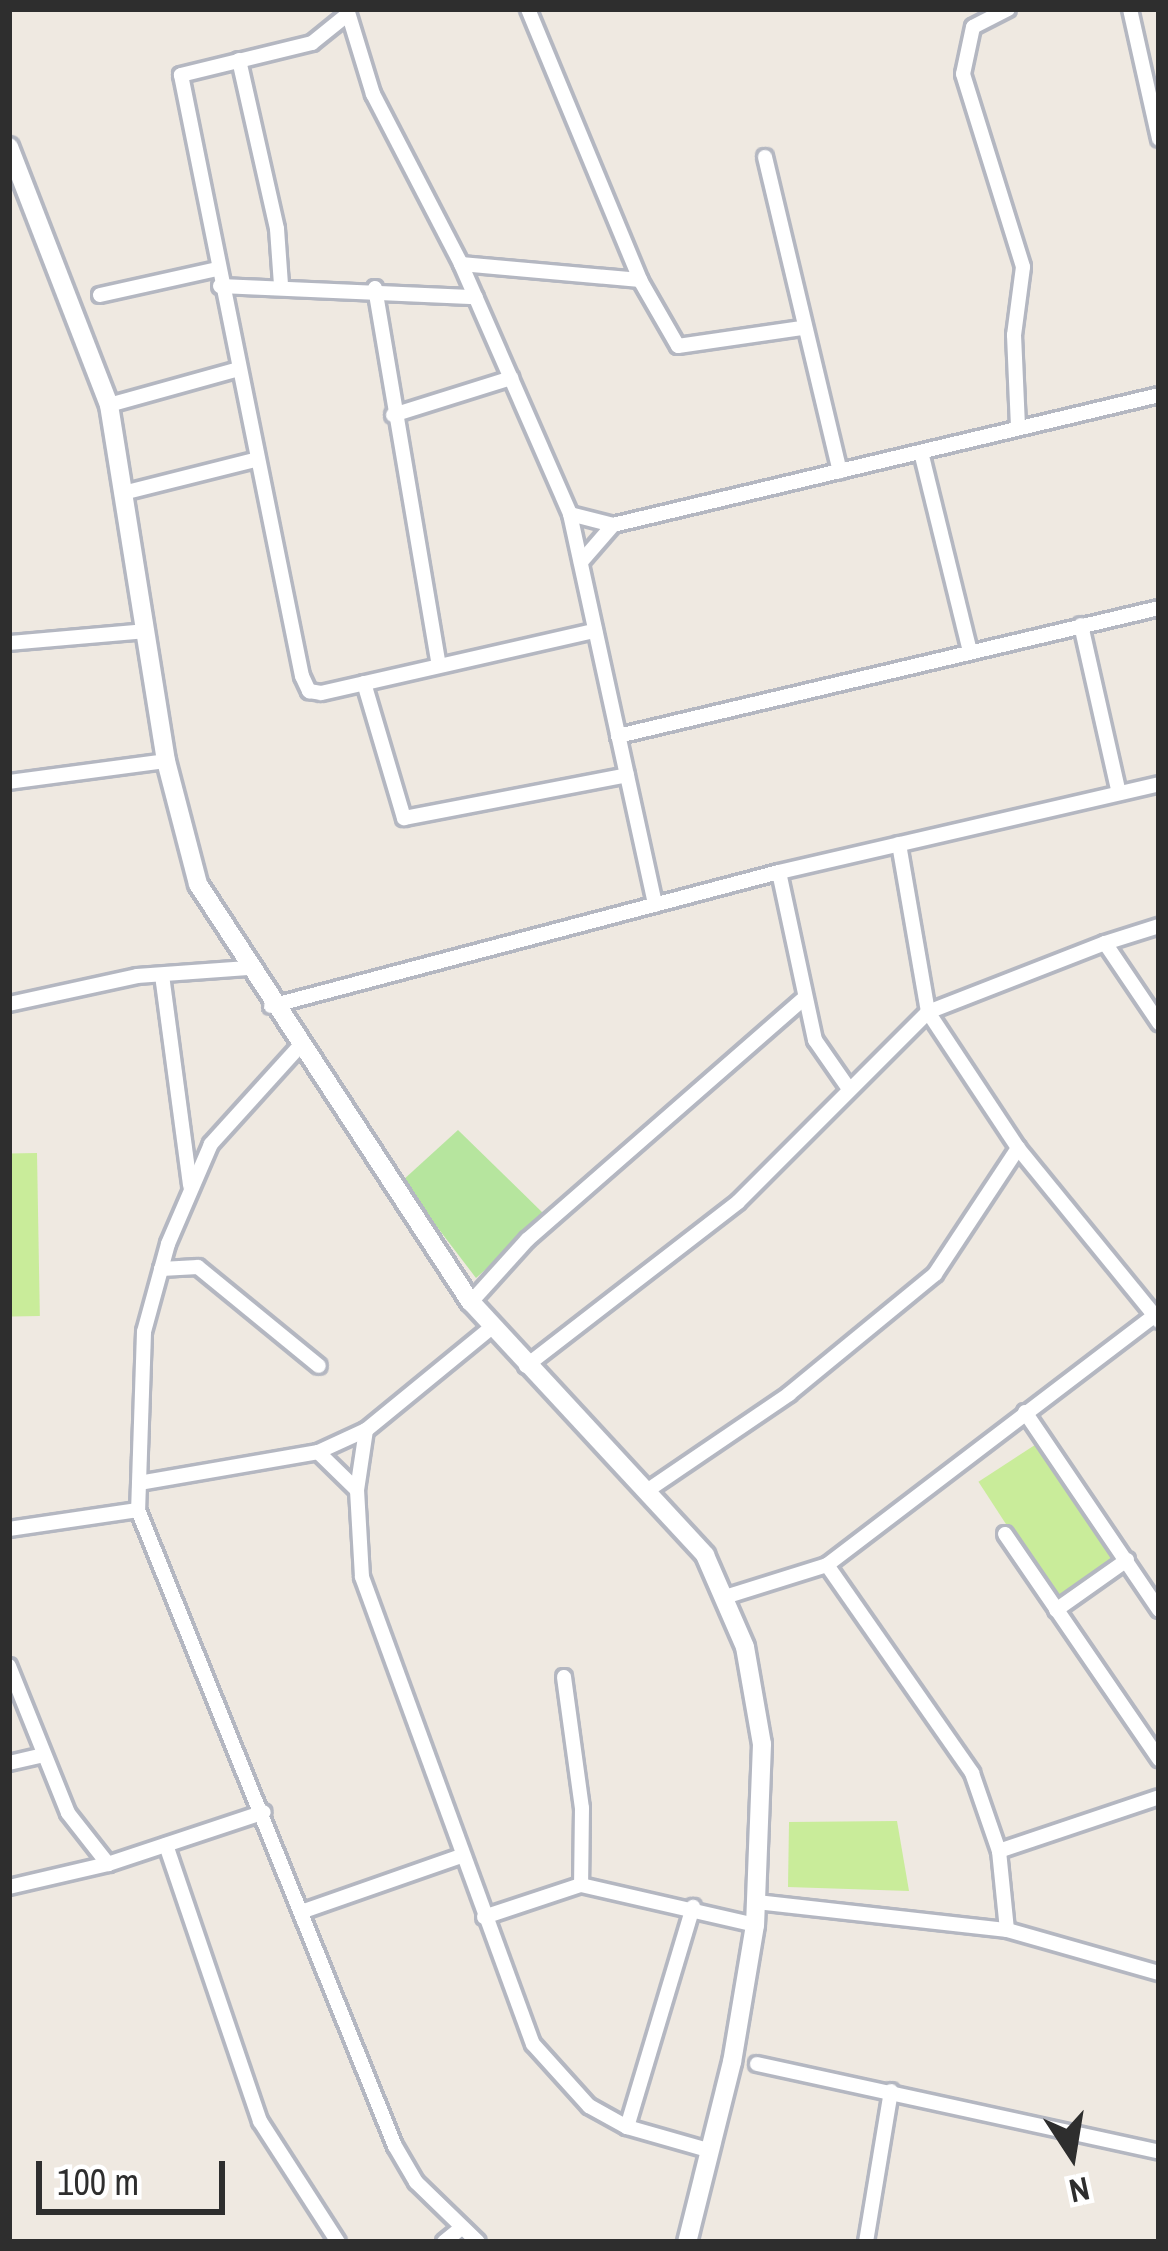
<!DOCTYPE html>
<html>
<head>
<meta charset="utf-8">
<style>
  body { margin:0 }
  #map { position:relative; width:1168px; height:2251px; overflow:hidden; background:#efe9e1; font-family:"Archivo Narrow",sans-serif }
  div>[style] { position:absolute }
  .green>* { inset:0; background:#b6e59e }
  .pitch>* { inset:0; background:#c9ec9a; transform-origin:0 0 }
  .roads { filter:drop-shadow(3px 0 #b4b7c1) drop-shadow(-3px 0 #b4b7c1) drop-shadow(0 3px #b4b7c1) drop-shadow(0 -3px #b4b7c1) }
  .street>* { height:14px; margin:-7px; padding:0 7px; transform-origin:7px; border-radius:7px; background:#fff }
  .secondary>* { height:18px; margin:-9px; padding:0 9px; transform-origin:9px; border-radius:9px; background:#fff }
  span { translate:-50% -50%; white-space:nowrap; text-align:center; line-height:1.15; -webkit-text-stroke:10px #fff; paint-order:stroke }
  .frame { position:absolute; inset:0; border:12px solid #2e2e2e; pointer-events:none }
  .north { position:absolute; left:1012px; top:2095px; width:120px; height:120px; -webkit-text-stroke:9px #fff; paint-order:stroke; rotate:168deg; font-size:33px; font-weight:700; line-height:48px; text-align:center; color:#2e2e2e }
  .north::after { content:''; display:block; margin:auto; width:42px; height:54px; background:#2e2e2e; clip-path:polygon(50% 0,100% 100%,50% 72%,0 100%) }
  .scale { position:absolute; left:36px; top:2161px; width:189px; height:54px; box-sizing:border-box; border:6px solid #2e2e2e; border-top:0; padding-left:15px; font-size:36px; line-height:42px; white-space:nowrap; color:#2e2e2e; -webkit-text-stroke:9px #fff; paint-order:stroke }
</style>
</head>
<body>
<div id="map">
  <div class="green">
    <i style="clip-path:polygon(458px 1130px,546px 1216px,476px 1278px,402px 1181px)"></i>
  </div>
  <div class="pitch">
    <i style="left:37px;top:1153px;width:163px;height:28px;rotate:89deg"></i>
    <i style="left:1038px;top:1443px;width:145px;height:71px;rotate:57deg"></i>
    <i style="clip-path:polygon(897px 1821px,909px 1891px,788px 1887px,789px 1822px)"></i>
  </div>
  <div class="roads">
    <div class="street">
      <i style="left:347px;top:9px;width:89px;rotate:73deg"></i>
      <i style="left:373px;top:94px;width:191px;rotate:62.6deg"></i>
      <i style="left:461px;top:264px;width:273px;rotate:66.4deg"></i>
      <i style="left:570px;top:514px;width:400px;rotate:77.7deg"></i>
      <i style="left:528px;top:9px;width:293px;rotate:67.5deg"></i>
      <i style="left:640px;top:280px;width:76px;rotate:60.1deg"></i>
      <i style="left:678px;top:346px;width:125px;rotate:-8.3deg"></i>
      <i style="left:1008px;top:9px;width:39px;rotate:153deg"></i>
      <i style="left:973px;top:27px;width:48px;rotate:102deg"></i>
      <i style="left:963px;top:74px;width:202px;rotate:72.7deg"></i>
      <i style="left:1023px;top:267px;width:69px;rotate:97.5deg"></i>
      <i style="left:1014px;top:335px;width:93px;rotate:87.5deg"></i>
      <i style="left:1130px;top:9px;width:133px;rotate:77.4deg"></i>
      <i style="left:348px;top:14px;width:46px;rotate:141.1deg"></i>
      <i style="left:312px;top:43px;width:135px;rotate:166.3deg"></i>
      <i style="left:181px;top:75px;width:613px;rotate:78.62deg"></i>
      <i style="left:302px;top:676px;width:17px;rotate:65deg"></i>
      <i style="left:309px;top:691px;width:12px;rotate:9deg"></i>
      <i style="left:321px;top:693px;width:281px;rotate:-12.8deg"></i>
      <i style="left:239px;top:60px;width:173px;rotate:77.3deg"></i>
      <i style="left:277px;top:229px;width:56px;rotate:85.9deg"></i>
      <i style="left:765px;top:157px;width:323px;rotate:76.6deg"></i>
      <i style="left:461px;top:264px;width:180px;rotate:5.1deg"></i>
      <i style="left:220px;top:286px;width:256px;rotate:2.5deg"></i>
      <i style="left:375px;top:288px;width:382px;rotate:80.4deg"></i>
      <i style="left:100px;top:295px;width:120px;rotate:-12.5deg"></i>
      <i style="left:109px;top:405px;width:131px;rotate:-15.5deg"></i>
      <i style="left:393px;top:415px;width:124px;rotate:-17.4deg"></i>
      <i style="left:921px;top:452px;width:206px;rotate:76.2deg"></i>
      <i style="left:127px;top:492px;width:131px;rotate:-14.1deg"></i>
      <i style="left:570px;top:514px;width:44px;rotate:14.3deg"></i>
      <i style="left:613px;top:525px;width:561px;rotate:-13.39deg"></i>
      <i style="left:581px;top:562px;width:49px;rotate:-49.1deg"></i>
      <i style="left:1081px;top:625px;width:172px;rotate:77.3deg"></i>
      <i style="left:9px;top:643px;width:137px;rotate:-5deg"></i>
      <i style="left:364px;top:683px;width:141px;rotate:73.5deg"></i>
      <i style="left:404px;top:818px;width:227px;rotate:-10.9deg"></i>
      <i style="left:618px;top:736px;width:556px;rotate:-13.31deg"></i>
      <i style="left:9px;top:782px;width:158px;rotate:-7.6deg"></i>
      <i style="left:899px;top:844px;width:170px;rotate:80.2deg"></i>
      <i style="left:928px;top:1012px;width:163px;rotate:56.5deg"></i>
      <i style="left:1018px;top:1148px;width:223px;rotate:50.8deg"></i>
      <i style="left:779px;top:872px;width:172px;rotate:77.9deg"></i>
      <i style="left:815px;top:1040px;width:56px;rotate:55.2deg"></i>
      <i style="left:1105px;top:943px;width:57px;rotate:-17.5deg"></i>
      <i style="left:162px;top:975px;width:212px;rotate:82.4deg"></i>
      <i style="left:9px;top:1004px;width:131px;rotate:-12.3deg"></i>
      <i style="left:137px;top:976px;width:111px;rotate:-4.1deg"></i>
      <i style="left:271px;top:1006px;width:525px;rotate:-14.78deg"></i>
      <i style="left:779px;top:872px;width:390px;rotate:-13deg"></i>
      <i style="left:298px;top:1048px;width:130px;rotate:132.2deg"></i>
      <i style="left:211px;top:1144px;width:109px;rotate:113.3deg"></i>
      <i style="left:168px;top:1244px;width:91px;rotate:105.3deg"></i>
      <i style="left:144px;top:1332px;width:178px;rotate:91.9deg"></i>
      <i style="left:138px;top:1510px;width:686px;rotate:68deg"></i>
      <i style="left:395px;top:2146px;width:42px;rotate:59.7deg"></i>
      <i style="left:416px;top:2182px;width:86px;rotate:44.1deg"></i>
      <i style="left:161px;top:1269px;width:37px;rotate:-3deg"></i>
      <i style="left:198px;top:1267px;width:156px;rotate:39.3deg"></i>
      <i style="left:471px;top:1302px;width:84px;rotate:-47.9deg"></i>
      <i style="left:527px;top:1240px;width:368px;rotate:-41.1deg"></i>
      <i style="left:492px;top:1327px;width:163px;rotate:140.7deg"></i>
      <i style="left:366px;top:1430px;width:61px;rotate:98.5deg"></i>
      <i style="left:357px;top:1490px;width:87px;rotate:86.7deg"></i>
      <i style="left:362px;top:1577px;width:497px;rotate:69.9deg"></i>
      <i style="left:533px;top:2044px;width:84px;rotate:47.9deg"></i>
      <i style="left:589px;top:2106px;width:43px;rotate:28.9deg"></i>
      <i style="left:627px;top:2127px;width:84px;rotate:15.9deg"></i>
      <i style="left:526px;top:1366px;width:268px;rotate:-37.7deg"></i>
      <i style="left:738px;top:1202px;width:269px;rotate:-45deg"></i>
      <i style="left:928px;top:1012px;width:190px;rotate:-21.3deg"></i>
      <i style="left:1105px;top:943px;width:97px;rotate:56deg"></i>
      <i style="left:1025px;top:1412px;width:239px;rotate:55.9deg"></i>
      <i style="left:318px;top:1452px;width:54px;rotate:44.3deg"></i>
      <i style="left:139px;top:1483px;width:182px;rotate:-9.8deg"></i>
      <i style="left:318px;top:1452px;width:53px;rotate:-24.6deg"></i>
      <i style="left:648px;top:1490px;width:171px;rotate:-34.2deg"></i>
      <i style="left:789px;top:1394px;width:189px;rotate:-39.4deg"></i>
      <i style="left:935px;top:1274px;width:151px;rotate:-56.6deg"></i>
      <i style="left:9px;top:1529px;width:130px;rotate:-8.4deg"></i>
      <i style="left:1005px;top:1534px;width:273px;rotate:55.6deg"></i>
      <i style="left:827px;top:1565px;width:254px;rotate:55.1deg"></i>
      <i style="left:972px;top:1773px;width:83px;rotate:70.9deg"></i>
      <i style="left:999px;top:1851px;width:79px;rotate:84.2deg"></i>
      <i style="left:728px;top:1596px;width:104px;rotate:-17.4deg"></i>
      <i style="left:827px;top:1565px;width:412px;rotate:-37.3deg"></i>
      <i style="left:1056px;top:1610px;width:87px;rotate:-35.2deg"></i>
      <i style="left:9px;top:1666px;width:158px;rotate:68.1deg"></i>
      <i style="left:68px;top:1813px;width:65px;rotate:51.9deg"></i>
      <i style="left:108px;top:1864px;width:164px;rotate:-18.4deg"></i>
      <i style="left:564px;top:1677px;width:132px;rotate:82.2deg"></i>
      <i style="left:582px;top:1808px;width:77px;rotate:90.7deg"></i>
      <i style="left:9px;top:1763px;width:35px;rotate:-13deg"></i>
      <i style="left:166px;top:1845px;width:292px;rotate:71.2deg"></i>
      <i style="left:260px;top:2121px;width:144px;rotate:57.2deg"></i>
      <i style="left:999px;top:1851px;width:169px;rotate:-18.6deg"></i>
      <i style="left:9px;top:1887px;width:102px;rotate:-13.1deg"></i>
      <i style="left:757px;top:1902px;width:252px;rotate:6.4deg"></i>
      <i style="left:1007px;top:1930px;width:158px;rotate:15.8deg"></i>
      <i style="left:301px;top:1912px;width:170px;rotate:-19.3deg"></i>
      <i style="left:484px;top:1917px;width:102px;rotate:-18.3deg"></i>
      <i style="left:581px;top:1885px;width:179px;rotate:12.9deg"></i>
      <i style="left:757px;top:2064px;width:412px;rotate:12.3deg"></i>
      <i style="left:627px;top:2127px;width:230px;rotate:-73.3deg"></i>
      <i style="left:444px;top:2242px;width:21px;rotate:-39deg"></i>
      <i style="left:866px;top:2242px;width:153px;rotate:-80.6deg"></i>
    </div>
    <div class="secondary">
      <i style="left:9px;top:147px;width:277px;rotate:68.8deg"></i>
      <i style="left:109px;top:405px;width:361px;rotate:80.9deg"></i>
      <i style="left:166px;top:761px;width:127px;rotate:75.4deg"></i>
      <i style="left:198px;top:884px;width:499px;rotate:56.9deg"></i>
      <i style="left:471px;top:1302px;width:345px;rotate:47.2deg"></i>
      <i style="left:705px;top:1555px;width:100px;rotate:66.5deg"></i>
      <i style="left:745px;top:1647px;width:98px;rotate:80.1deg"></i>
      <i style="left:762px;top:1744px;width:181px;rotate:92.2deg"></i>
      <i style="left:755px;top:1925px;width:139px;rotate:99.5deg"></i>
      <i style="left:732px;top:2062px;width:186px;rotate:104deg"></i>
    </div>
  </div>
  <div class="frame"></div>
  <div class="north">N</div>
  <div class="scale">100 m</div>
</div>
</body>
</html>
